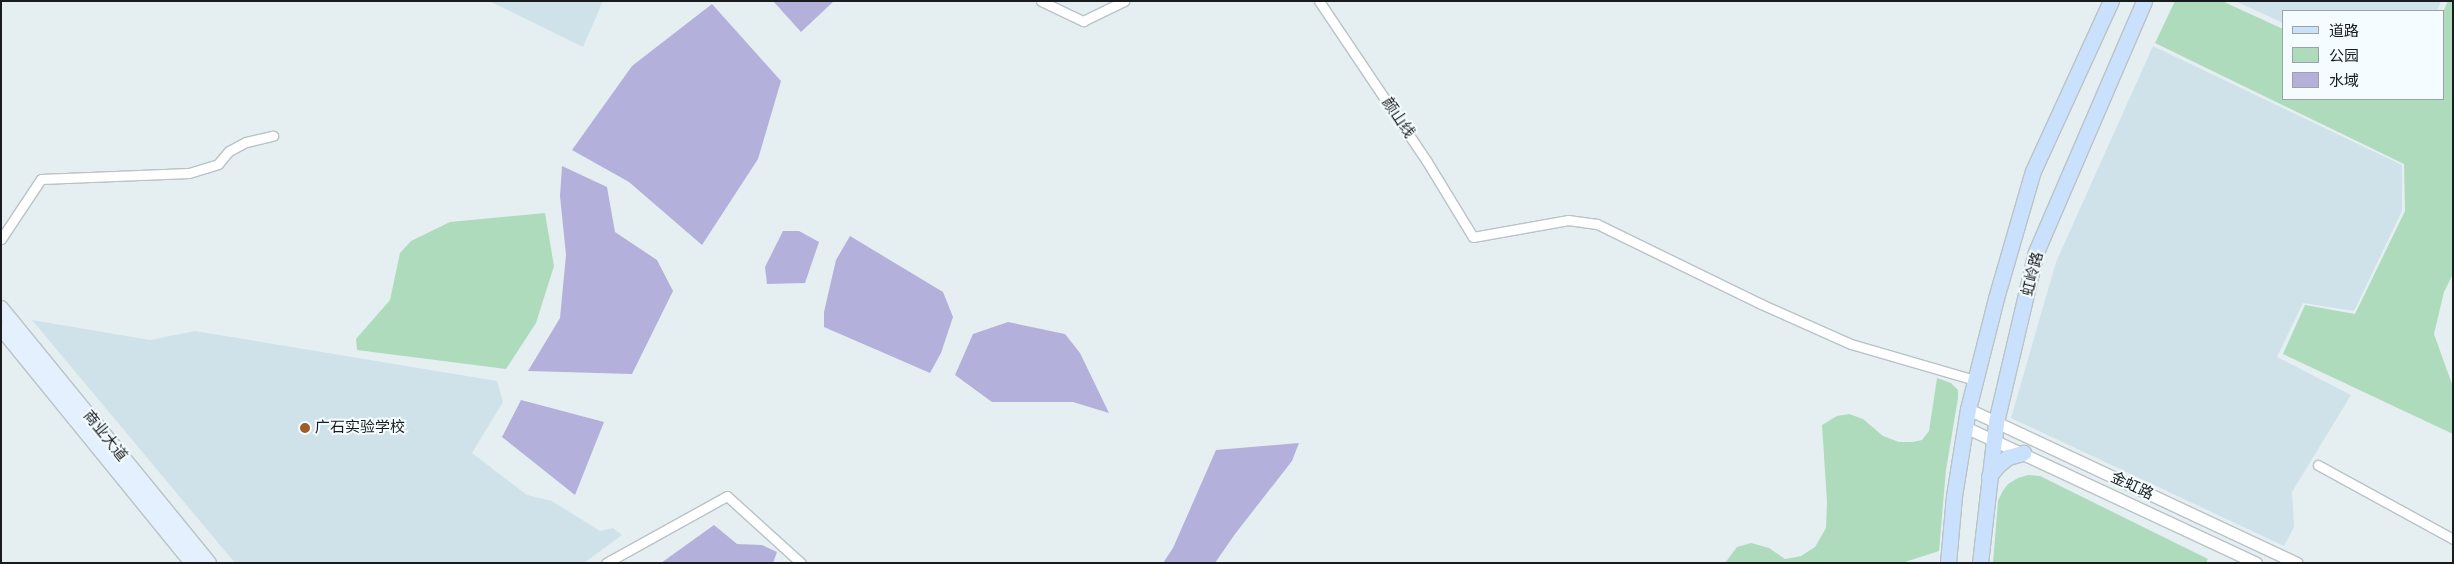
<!DOCTYPE html>
<html>
<head>
<meta charset="utf-8">
<style>
  body { margin:0 }
  #map { position:relative; width:2454px; height:564px; overflow:hidden; background:#e5eff2; font-family:Raleway,"Noto Sans SC",sans-serif }
  div>[style] { position:absolute }
  .built>* { inset:0; background:#d0e2e9 }
  .green>* { inset:0; background:#afdbbd }
  .water>* { inset:0; background:#b3b0dc }
  .roads { filter:drop-shadow(1px 0 #b9c3c6) drop-shadow(-1px 0 #b9c3c6) drop-shadow(0 1px #b9c3c6) drop-shadow(0 -1px #b9c3c6) }
  .minor>* { height:9px; margin:-4.5px; padding:0 4.5px; transform-origin:4.5px; border-radius:4.5px; background:#fff }
  .tertiary>* { height:11px; margin:-5.5px; padding:0 5.5px; transform-origin:5.5px; border-radius:5.5px; background:#fff }
  .secondary>* { height:14px; margin:-7px; padding:0 7px; transform-origin:7px; border-radius:7px; background:#e5f0ff }
  .primary>* { height:15px; margin:-7.5px; padding:0 7.5px; transform-origin:7.5px; border-radius:7.5px; background:#cae1fe }
  .dots>* { width:14px; height:14px; translate:-50% -50%; box-sizing:border-box; border:2px solid #f4fcff; border-radius:50% }
  span { translate:-50% -50%; white-space:nowrap; text-align:center; line-height:1.15; -webkit-text-stroke:4px #f4fcff; paint-order:stroke }
  .street-label { font-size:15px; color:#191c1e }
  .poi-label { font-size:15px; color:#191c1e }
  .left { translate:0 -50%; text-align:left }
  .frame { position:absolute; inset:0; border:2px solid #191c1e; pointer-events:none }
  .legend { position:absolute; left:2282px; top:10px; width:162px; height:90px; box-sizing:border-box; background:#f4fcff; border:1px solid #9ca2a5; margin:0; padding:6px 9px; list-style:none; font-size:15px; color:#191c1e }
  .legend li { display:flex; align-items:center; gap:10px; height:25px }
  .legend b { width:25px; border:1px solid #9ca2a5 }
</style>
</head>
<body>
<div id="map">
  <div class="built">
    <i style="clip-path:polygon(489px 1px,603px 1px,583px 47px)"></i>
    <i style="clip-path:polygon(2235px 1px,2441px 1px,2437px 11px,2283px 11px,2283px 23px)"></i>
    <i style="clip-path:polygon(2153px 46px,2402px 165px,2402px 211px,2354px 311px,2303px 303px,2277px 357px,2351px 395px,2292px 492px,2294px 527px,2284px 546px,2011px 418px,2056px 262px)"></i>
    <i style="clip-path:polygon(32px 320px,150px 340px,195px 331px,497px 381px,503px 402px,472px 453px,527px 495px,552px 501px,600px 531px,613px 528px,622px 535px,584px 563px,235px 563px)"></i>
  </div>
  <div class="green">
    <i style="clip-path:polygon(2175px 1px,2222px 1px,2283px 29px,2283px 99px,2443px 99px,2443px 12px,2448px 1px,2453px 1px,2453px 274px,2444px 292px,2434px 334px,2453px 387px,2453px 434px,2283px 354px,2305px 305px,2355px 314px,2405px 211px,2404px 164px,2155px 43px)"></i>
    <i style="clip-path:polygon(545px 213px,554px 266px,536px 323px,506px 369px,357px 350px,356px 339px,390px 300px,400px 253px,411px 241px,450px 222px)"></i>
    <i style="clip-path:polygon(1937px 378px,1951px 383px,1958px 390px,1958px 398px,1946px 470px,1939px 551px,1902px 563px,1725px 563px,1737px 547px,1751px 543px,1769px 548px,1785px 559px,1801px 556px,1815px 547px,1826px 528px,1827px 502px,1822px 425px,1837px 416px,1849px 414px,1863px 419px,1883px 436px,1899px 442px,1912px 442px,1922px 440px,1929px 431px)"></i>
    <i style="clip-path:polygon(2028px 475px,2040px 476px,2208px 559px,2206px 563px,1993px 563px,1998px 501px,2002px 492px,2008px 484px,2018px 478px)"></i>
  </div>
  <div class="water">
    <i style="clip-path:polygon(773px 1px,834px 1px,801px 32px)"></i>
    <i style="clip-path:polygon(712px 4px,781px 81px,758px 159px,702px 245px,629px 182px,572px 150px,632px 66px)"></i>
    <i style="clip-path:polygon(562px 166px,607px 187px,615px 232px,657px 260px,673px 291px,632px 374px,528px 371px,560px 318px,566px 255px,560px 196px)"></i>
    <i style="clip-path:polygon(783px 231px,799px 231px,819px 242px,805px 283px,767px 284px,765px 267px)"></i>
    <i style="clip-path:polygon(850px 236px,943px 292px,953px 317px,941px 353px,930px 373px,824px 327px,824px 312px,836px 260px)"></i>
    <i style="clip-path:polygon(1008px 322px,1065px 334px,1080px 353px,1109px 413px,1073px 402px,992px 402px,955px 375px,973px 334px)"></i>
    <i style="clip-path:polygon(521px 400px,604px 422px,575px 495px,502px 437px)"></i>
    <i style="clip-path:polygon(1299px 443px,1292px 461px,1235px 534px,1215px 563px,1163px 563px,1173px 548px,1216px 450px)"></i>
    <i style="clip-path:polygon(714px 525px,737px 544px,762px 545px,777px 552px,773px 563px,661px 563px)"></i>
  </div>
  <div class="roads">
    <div class="minor">
      <i style="left:1041px;top:1px;width:47px;rotate:25.5deg"></i>
      <i style="left:1083px;top:21px;width:46px;rotate:-26deg"></i>
      <i style="left:1319px;top:1px;width:192px;rotate:56.1deg"></i>
      <i style="left:1426px;top:160px;width:90px;rotate:58.6deg"></i>
      <i style="left:1473px;top:237px;width:97px;rotate:-10.1deg"></i>
      <i style="left:1568px;top:220px;width:29px;rotate:8deg"></i>
      <i style="left:1597px;top:224px;width:182px;rotate:26deg"></i>
      <i style="left:1761px;top:304px;width:98px;rotate:24deg"></i>
      <i style="left:1851px;top:344px;width:129px;rotate:16.2deg"></i>
      <i style="left:1px;top:239px;width:72px;rotate:-56.3deg"></i>
      <i style="left:41px;top:179px;width:148px;rotate:-2.3deg"></i>
      <i style="left:189px;top:173px;width:30px;rotate:-17deg"></i>
      <i style="left:218px;top:164px;width:17px;rotate:-50deg"></i>
      <i style="left:229px;top:151px;width:19px;rotate:-28deg"></i>
      <i style="left:246px;top:142px;width:28px;rotate:-13deg"></i>
      <i style="left:2318px;top:465px;width:154px;rotate:28.7deg"></i>
      <i style="left:606px;top:563px;width:138px;rotate:-29deg"></i>
      <i style="left:727px;top:496px;width:100px;rotate:42.2deg"></i>
    </div>
    <div class="tertiary">
      <i style="left:1968px;top:409px;width:363px;rotate:25.1deg"></i>
      <i style="left:1965px;top:427px;width:321px;rotate:25deg"></i>
    </div>
    <div class="secondary">
      <i style="left:1px;top:308px;width:329px;rotate:50.8deg"></i>
      <i style="left:1px;top:328px;width:303px;rotate:50.9deg"></i>
    </div>
    <div class="primary">
      <i style="left:1989px;top:476px;width:14px;rotate:-51deg"></i>
      <i style="left:1998px;top:465px;width:13px;rotate:-39deg"></i>
      <i style="left:2008px;top:457px;width:16px;rotate:-15deg"></i>
      <i style="left:1948px;top:563px;width:67px;rotate:-84.9deg"></i>
      <i style="left:1954px;top:496px;width:88px;rotate:-80.9deg"></i>
      <i style="left:1968px;top:409px;width:114px;rotate:-75.8deg"></i>
      <i style="left:1996px;top:298px;width:132px;rotate:-73.8deg"></i>
      <i style="left:2033px;top:171px;width:187px;rotate:-65.4deg"></i>
      <i style="left:1980px;top:563px;width:142px;rotate:-83.5deg"></i>
      <i style="left:1996px;top:422px;width:175px;rotate:-76.8deg"></i>
      <i style="left:2036px;top:252px;width:273px;rotate:-66.7deg"></i>
    </div>
  </div>
  <div class="dots">
    <i style="left:305px;top:428px;background:#9e5c29"></i>
  </div>
  <div class="street-label">
    <span style="left:1398px;top:118px;rotate:56deg">颜山线</span>
    <span style="left:2033px;top:274px;rotate:-76deg">虹岭路</span>
    <span style="left:105px;top:436px;rotate:51deg">商业大道</span>
    <span style="left:2132px;top:486px;rotate:25deg">金虹路</span>
  </div>
  <div class="poi-label">
    <span class="left" style="left:315px;top:428px">广石实验学校</span>
  </div>
  <div class="frame"></div>
  <ul class="legend">
  <li><b style="height:6px;background:#cae1fe"></b>道路</li>
  <li><b style="height:14px;background:#afdbbd"></b>公园</li>
  <li><b style="height:14px;background:#b3b0dc"></b>水域</li>
  </ul>
</div>
</body>
</html>
